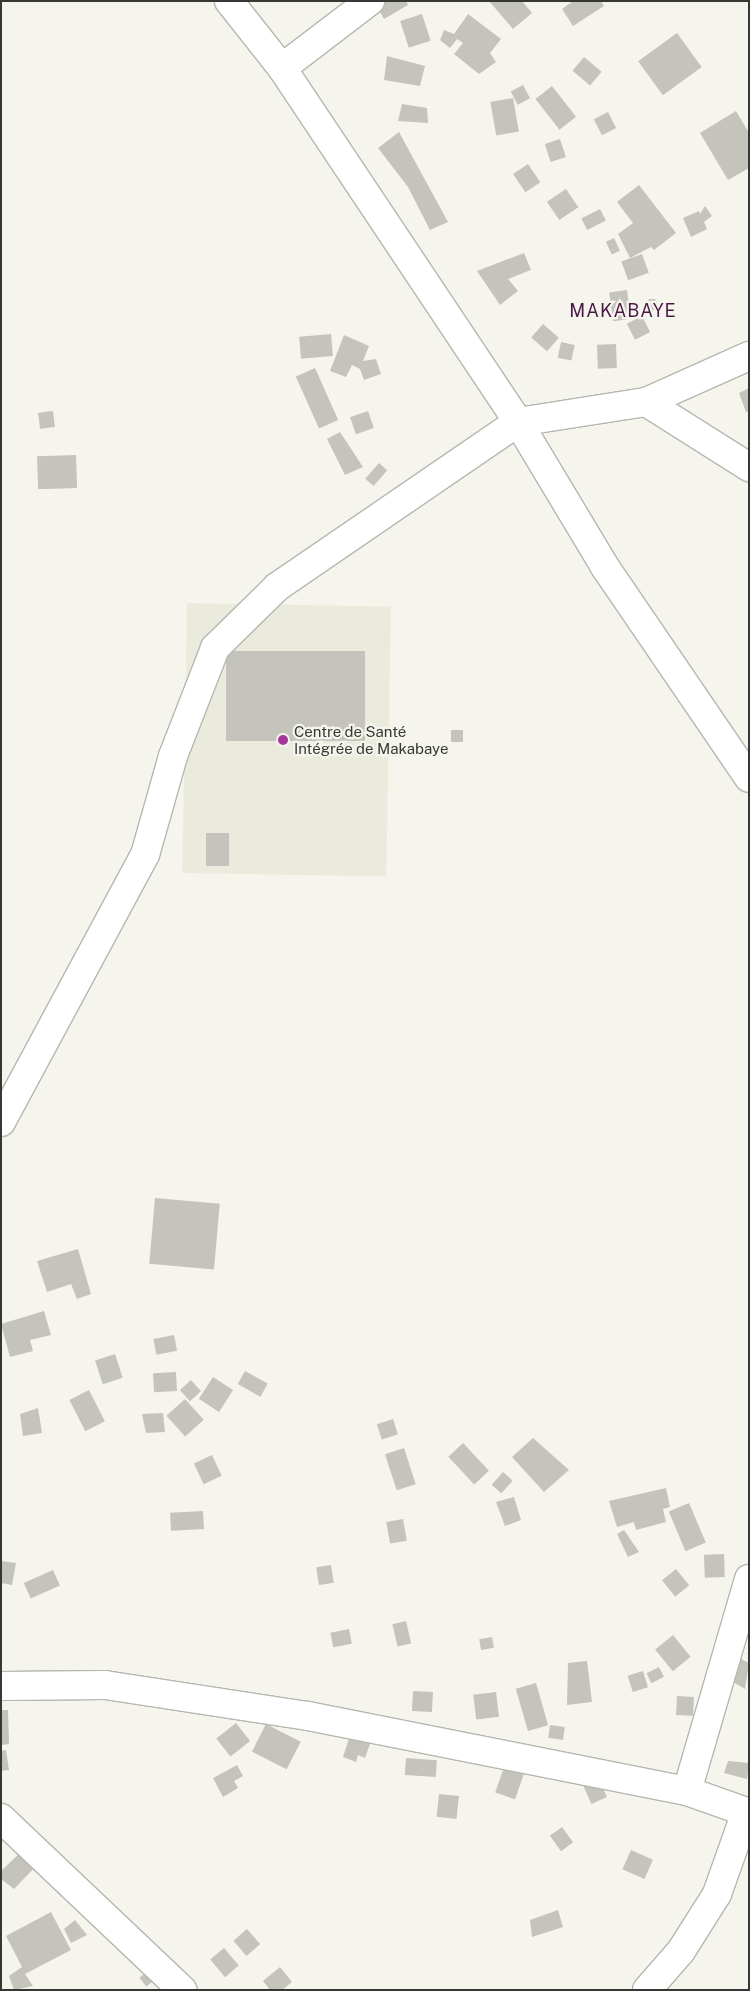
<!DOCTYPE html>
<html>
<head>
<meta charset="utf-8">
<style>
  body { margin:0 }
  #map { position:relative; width:750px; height:1991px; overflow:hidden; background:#f5f5ee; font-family:"Public Sans",sans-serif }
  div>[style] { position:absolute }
  .built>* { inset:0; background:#ebebdd; transform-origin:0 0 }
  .building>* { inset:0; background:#c4c4bd; transform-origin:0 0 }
  .roads { filter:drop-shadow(1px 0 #b7b7b0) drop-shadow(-1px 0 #b7b7b0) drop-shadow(0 1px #b7b7b0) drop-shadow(0 -1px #b7b7b0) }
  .minor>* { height:28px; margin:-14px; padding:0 14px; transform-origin:14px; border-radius:14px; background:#fff }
  .dots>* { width:14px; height:14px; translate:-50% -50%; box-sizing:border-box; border:2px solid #f5f5ee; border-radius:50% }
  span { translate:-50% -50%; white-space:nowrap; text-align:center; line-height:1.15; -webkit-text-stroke:4.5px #f5f5ee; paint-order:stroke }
  .poi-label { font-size:15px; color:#373734 }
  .left { translate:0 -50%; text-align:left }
  .quarter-label { font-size:18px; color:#4a1745; letter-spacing:1px }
  .frame { position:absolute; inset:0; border:2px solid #373734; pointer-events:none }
</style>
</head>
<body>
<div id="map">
  <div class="built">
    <i style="left:187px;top:603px;width:204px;height:270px;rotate:1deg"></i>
  </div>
  <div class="building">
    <i style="clip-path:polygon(374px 1px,406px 1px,408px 5px,384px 19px)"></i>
    <i style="clip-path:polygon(489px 1px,522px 1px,532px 13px,513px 29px)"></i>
    <i style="clip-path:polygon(573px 1px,601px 1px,604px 6px,573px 26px,562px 9px)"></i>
    <i style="left:422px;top:14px;width:28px;height:23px;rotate:72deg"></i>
    <i style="clip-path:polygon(468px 14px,501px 39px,490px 53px,496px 62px,479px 74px,454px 54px,463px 43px,457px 39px,450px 48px,440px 40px,444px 30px,454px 34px)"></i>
    <i style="left:677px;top:33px;width:42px;height:48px;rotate:54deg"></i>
    <i style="clip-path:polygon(387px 56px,425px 66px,420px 86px,384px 80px)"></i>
    <i style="left:584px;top:57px;width:23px;height:18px;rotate:40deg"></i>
    <i style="left:523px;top:85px;width:15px;height:14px;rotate:62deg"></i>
    <i style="left:552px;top:86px;width:39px;height:21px;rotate:52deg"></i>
    <i style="left:513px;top:98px;width:34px;height:23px;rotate:80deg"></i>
    <i style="clip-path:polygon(402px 104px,427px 108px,428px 123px,398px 121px)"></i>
    <i style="clip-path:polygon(736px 111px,749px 133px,749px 168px,728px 180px,700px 133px)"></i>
    <i style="left:608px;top:112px;width:18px;height:16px;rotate:63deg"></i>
    <i style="clip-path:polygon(399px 132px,448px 222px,430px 230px,408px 187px,378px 148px)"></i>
    <i style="left:560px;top:139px;width:19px;height:16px;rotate:72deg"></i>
    <i style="left:528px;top:164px;width:22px;height:18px;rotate:56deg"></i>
    <i style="clip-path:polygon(639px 185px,676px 233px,654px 250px,651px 247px,630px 258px,618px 234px,633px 223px,617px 202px)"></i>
    <i style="left:566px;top:189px;width:22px;height:23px;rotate:56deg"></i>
    <i style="clip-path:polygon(705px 206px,712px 216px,704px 222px,707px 229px,691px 237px,683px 218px,699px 211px,700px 214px)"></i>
    <i style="left:600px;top:209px;width:13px;height:21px;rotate:63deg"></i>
    <i style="left:614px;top:238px;width:14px;height:9px;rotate:65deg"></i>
    <i style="clip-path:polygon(524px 253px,531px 270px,508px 279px,518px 291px,500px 305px,477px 271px)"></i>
    <i style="left:642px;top:254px;width:20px;height:22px;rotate:70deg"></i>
    <i style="left:627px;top:290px;width:29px;height:18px;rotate:82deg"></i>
    <i style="clip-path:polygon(649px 299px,655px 299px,660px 307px,648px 313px,645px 306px)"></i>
    <i style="left:642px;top:316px;width:18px;height:17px;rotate:63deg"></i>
    <i style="left:543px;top:324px;width:21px;height:18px;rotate:41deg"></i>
    <i style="left:331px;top:334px;width:22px;height:32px;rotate:85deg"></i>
    <i style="clip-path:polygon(344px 335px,369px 346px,363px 361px,376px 359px,381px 374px,364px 380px,360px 369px,352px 365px,346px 377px,330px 371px)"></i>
    <i style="left:561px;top:342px;width:14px;height:16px;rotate:12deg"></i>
    <i style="left:616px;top:344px;width:24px;height:19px;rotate:88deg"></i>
    <i style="left:315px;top:368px;width:57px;height:21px;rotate:66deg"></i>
    <i style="clip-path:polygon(749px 388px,749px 411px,746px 412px,739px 393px)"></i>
    <i style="left:53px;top:411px;width:16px;height:15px;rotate:83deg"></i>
    <i style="left:368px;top:411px;width:18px;height:19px;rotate:71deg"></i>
    <i style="clip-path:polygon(340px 432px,363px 467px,345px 475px,327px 439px)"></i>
    <i style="left:76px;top:455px;width:33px;height:39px;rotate:88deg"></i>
    <i style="left:379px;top:463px;width:11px;height:21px;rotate:41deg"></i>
    <i style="left:226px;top:651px;width:139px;height:90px"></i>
    <i style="left:451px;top:730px;width:12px;height:12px"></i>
    <i style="left:206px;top:833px;width:23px;height:33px"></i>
    <i style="left:155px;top:1198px;width:65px;height:66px;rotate:5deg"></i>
    <i style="clip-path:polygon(78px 1249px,91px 1294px,77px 1299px,71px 1284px,47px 1292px,37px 1261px)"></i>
    <i style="clip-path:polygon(44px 1311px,51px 1335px,30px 1340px,33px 1351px,10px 1357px,1px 1324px)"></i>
    <i style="left:174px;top:1335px;width:16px;height:21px;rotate:79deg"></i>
    <i style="left:115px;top:1354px;width:25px;height:21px;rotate:72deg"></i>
    <i style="left:245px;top:1371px;width:26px;height:15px;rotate:29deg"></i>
    <i style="left:176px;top:1372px;width:19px;height:23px;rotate:87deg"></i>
    <i style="left:213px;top:1377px;width:24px;height:26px;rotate:33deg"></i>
    <i style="left:191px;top:1380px;width:15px;height:15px;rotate:48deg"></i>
    <i style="left:89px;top:1390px;width:35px;height:22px;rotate:63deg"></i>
    <i style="left:185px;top:1399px;width:28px;height:25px;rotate:48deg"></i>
    <i style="clip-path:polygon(38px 1408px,42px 1433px,23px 1436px,20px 1414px)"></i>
    <i style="clip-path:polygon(163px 1413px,165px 1432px,146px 1433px,142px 1414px)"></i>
    <i style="left:393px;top:1419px;width:16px;height:17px;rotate:72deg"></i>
    <i style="clip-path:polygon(533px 1438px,569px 1470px,544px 1492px,512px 1457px)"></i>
    <i style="left:463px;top:1443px;width:38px;height:20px;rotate:47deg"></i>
    <i style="left:404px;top:1448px;width:38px;height:20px;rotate:72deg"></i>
    <i style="left:212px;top:1455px;width:23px;height:20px;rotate:65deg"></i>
    <i style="left:503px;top:1472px;width:13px;height:17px;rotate:42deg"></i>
    <i style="clip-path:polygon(666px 1488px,670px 1507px,663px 1509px,666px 1522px,636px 1530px,634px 1522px,617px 1527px,609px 1501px)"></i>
    <i style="clip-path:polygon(514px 1497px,521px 1520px,505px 1526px,496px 1502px)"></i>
    <i style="left:689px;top:1503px;width:43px;height:22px;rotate:67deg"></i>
    <i style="left:203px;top:1511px;width:18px;height:33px;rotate:87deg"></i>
    <i style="left:403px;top:1519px;width:22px;height:17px;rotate:80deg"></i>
    <i style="clip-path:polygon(624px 1530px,639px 1552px,628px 1557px,617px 1534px)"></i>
    <i style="left:724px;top:1554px;width:23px;height:20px;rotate:88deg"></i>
    <i style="clip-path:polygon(1px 1561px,16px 1563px,12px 1585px,1px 1583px)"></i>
    <i style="left:331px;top:1565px;width:18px;height:15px;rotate:81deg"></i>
    <i style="left:676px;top:1569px;width:21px;height:18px;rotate:51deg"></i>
    <i style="left:53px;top:1570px;width:17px;height:32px;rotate:66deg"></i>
    <i style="left:406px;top:1621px;width:23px;height:14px;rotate:77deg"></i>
    <i style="left:349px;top:1629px;width:15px;height:19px;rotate:79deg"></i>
    <i style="left:673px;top:1635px;width:28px;height:23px;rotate:51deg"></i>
    <i style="left:492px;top:1637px;width:11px;height:13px;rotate:80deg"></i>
    <i style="clip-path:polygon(739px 1658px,749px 1663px,745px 1689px,728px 1679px)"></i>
    <i style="clip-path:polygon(587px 1661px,592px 1702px,567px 1705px,568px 1663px)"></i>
    <i style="left:659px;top:1667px;width:11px;height:14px;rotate:63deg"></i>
    <i style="left:643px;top:1671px;width:17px;height:16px;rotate:73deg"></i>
    <i style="left:536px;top:1683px;width:44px;height:21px;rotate:74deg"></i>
    <i style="left:413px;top:1691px;width:20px;height:20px;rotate:3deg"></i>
    <i style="left:496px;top:1692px;width:25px;height:23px;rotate:83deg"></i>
    <i style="left:677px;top:1696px;width:17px;height:19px;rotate:3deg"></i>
    <i style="clip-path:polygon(1px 1710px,8px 1710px,9px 1744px,1px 1745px)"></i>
    <i style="left:236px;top:1723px;width:23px;height:25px;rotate:52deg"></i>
    <i style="left:266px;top:1724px;width:39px;height:31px;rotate:27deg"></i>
    <i style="left:550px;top:1725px;width:15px;height:13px;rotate:8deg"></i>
    <i style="clip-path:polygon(350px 1735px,371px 1741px,365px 1758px,358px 1755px,356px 1762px,343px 1757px)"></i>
    <i style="clip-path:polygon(6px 1750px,9px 1770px,1px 1771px,1px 1751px)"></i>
    <i style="left:406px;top:1758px;width:31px;height:17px;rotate:4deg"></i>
    <i style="clip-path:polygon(728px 1761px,749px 1763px,747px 1779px,724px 1773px)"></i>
    <i style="clip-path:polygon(237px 1765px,243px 1776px,234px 1781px,238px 1788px,223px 1797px,213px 1778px)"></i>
    <i style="left:504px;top:1767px;width:21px;height:27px;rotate:19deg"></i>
    <i style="left:598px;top:1777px;width:22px;height:17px;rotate:66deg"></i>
    <i style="left:439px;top:1794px;width:20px;height:23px;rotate:6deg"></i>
    <i style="left:562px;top:1827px;width:19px;height:15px;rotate:54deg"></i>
    <i style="clip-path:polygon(23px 1850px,40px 1862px,14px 1889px,1px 1879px,1px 1871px)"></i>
    <i style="left:631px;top:1850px;width:24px;height:21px;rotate:24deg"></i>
    <i style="clip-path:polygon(558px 1910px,563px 1927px,532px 1937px,530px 1920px)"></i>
    <i style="clip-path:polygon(51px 1912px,71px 1950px,25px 1974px,33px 1986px,14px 1990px,9px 1976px,22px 1967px,6px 1936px)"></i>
    <i style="clip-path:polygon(75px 1920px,87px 1935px,71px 1943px,64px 1929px)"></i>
    <i style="left:247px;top:1929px;width:20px;height:18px;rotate:49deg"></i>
    <i style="left:224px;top:1948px;width:23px;height:18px;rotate:50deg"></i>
    <i style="clip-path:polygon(280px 1967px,292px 1982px,282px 1990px,270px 1990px,263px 1981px)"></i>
    <i style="left:152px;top:1968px;width:11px;height:16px;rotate:52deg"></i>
  </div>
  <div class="roads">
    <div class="minor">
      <i style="left:229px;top:1px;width:85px;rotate:51.7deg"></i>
      <i style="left:282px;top:68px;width:425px;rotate:56.3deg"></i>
      <i style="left:518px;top:422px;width:169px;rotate:59deg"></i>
      <i style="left:605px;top:567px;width:255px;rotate:55.7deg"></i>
      <i style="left:282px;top:68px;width:111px;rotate:-37.3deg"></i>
      <i style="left:646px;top:402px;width:122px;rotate:32.3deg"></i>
      <i style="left:1px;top:1122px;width:303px;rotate:-61.7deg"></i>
      <i style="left:145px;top:855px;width:103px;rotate:-74.2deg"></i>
      <i style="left:173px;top:756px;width:116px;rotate:-68.7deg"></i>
      <i style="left:215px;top:648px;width:87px;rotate:-44.5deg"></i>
      <i style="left:277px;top:587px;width:292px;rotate:-34.4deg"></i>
      <i style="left:518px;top:422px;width:130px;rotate:-8.9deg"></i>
      <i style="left:646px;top:402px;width:113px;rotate:-24.1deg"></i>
      <i style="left:1px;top:1686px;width:104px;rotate:-0.6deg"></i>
      <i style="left:105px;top:1685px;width:205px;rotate:8.7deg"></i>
      <i style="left:308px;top:1716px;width:386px;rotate:11.2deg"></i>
      <i style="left:687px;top:1791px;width:66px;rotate:19.5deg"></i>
      <i style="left:687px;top:1791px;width:221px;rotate:-73.7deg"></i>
      <i style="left:1px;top:1818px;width:250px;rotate:43.5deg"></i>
      <i style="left:647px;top:1990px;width:52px;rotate:-48.9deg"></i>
      <i style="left:681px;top:1951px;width:67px;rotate:-57.7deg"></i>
      <i style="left:717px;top:1894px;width:87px;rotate:-70.5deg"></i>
    </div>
  </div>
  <div class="dots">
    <i style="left:283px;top:740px;background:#a33899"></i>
  </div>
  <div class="poi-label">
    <span class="left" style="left:294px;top:740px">Centre de Santé<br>Intégrée de Makabaye</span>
  </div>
  <div class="quarter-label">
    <span style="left:623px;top:311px">MAKABAYE</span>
  </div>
  <div class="frame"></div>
</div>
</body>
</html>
